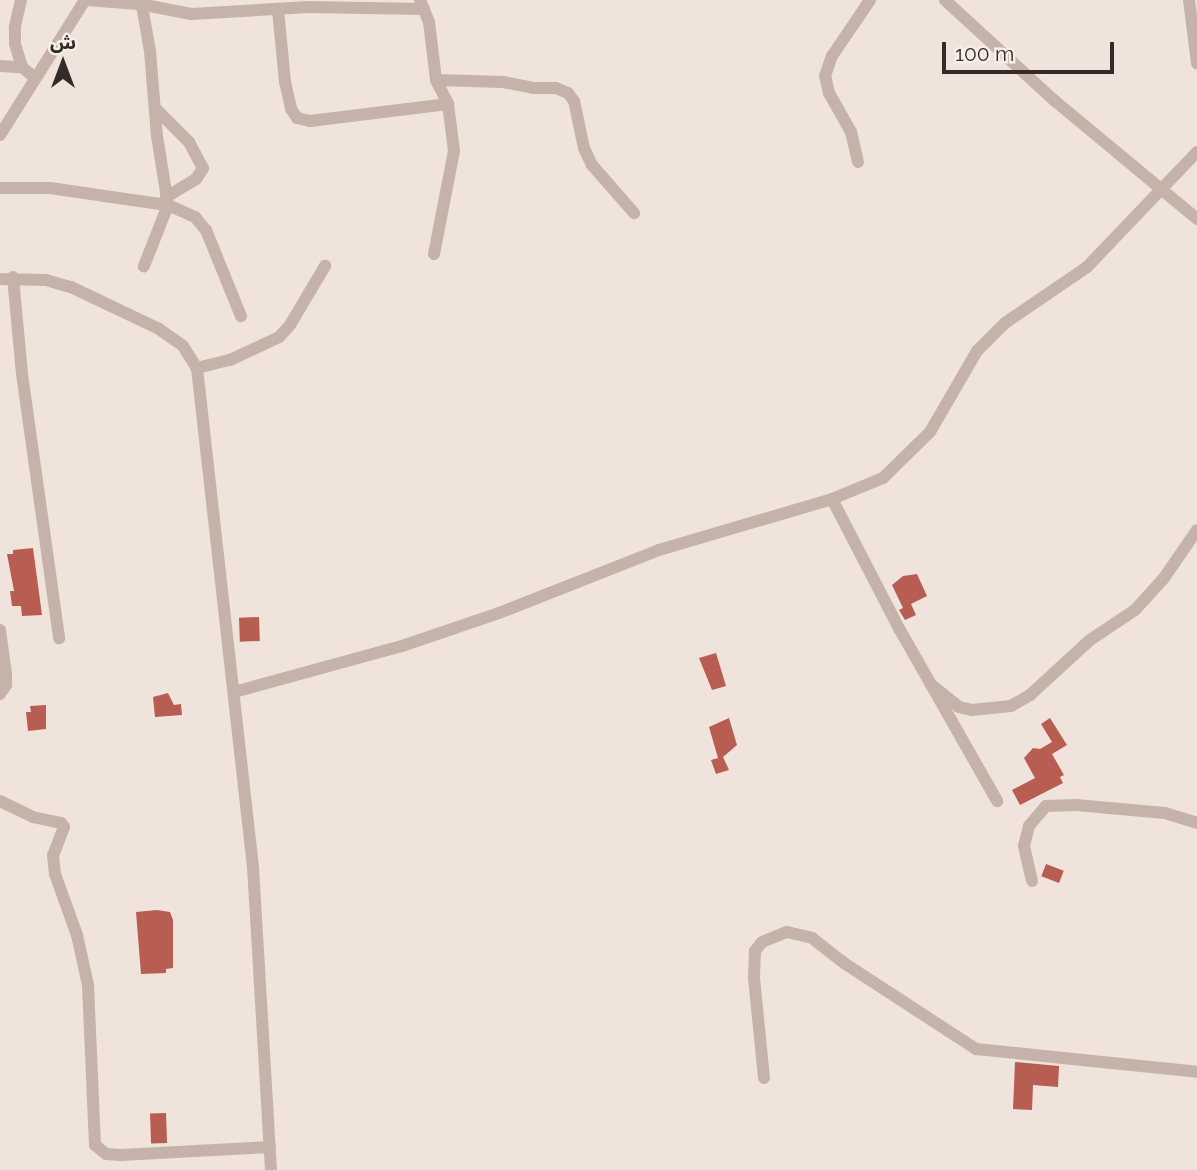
<!DOCTYPE html>
<html>
<head>
<meta charset="utf-8">
<style>
  body { margin:0 }
  #map { position:relative; width:1197px; height:1170px; overflow:hidden; background:#efe3dc; font-family:Raleway,"Noto Sans Arabic",sans-serif }
  div>[style] { position:absolute }
  .building>* { inset:0; background:#b75d52; transform-origin:0 0 }
  .minor>* { height:12px; margin:-6px; padding:0 6px; transform-origin:6px; border-radius:6px; background:#c5b3aa }
  span { translate:-50% -50%; white-space:nowrap; text-align:center; line-height:1.15; -webkit-text-stroke:7px #f7eee8; paint-order:stroke }
  .north { position:absolute; left:28px; top:28px; width:70px; height:70px; -webkit-text-stroke:5px #f7eee8; paint-order:stroke; rotate:0deg; font-size:19px; font-weight:700; line-height:28px; text-align:center; color:#342a28 }
  .north::after { content:''; display:block; margin:auto; width:24px; height:32px; background:#342a28; clip-path:polygon(50% 0,100% 100%,50% 72%,0 100%) }
  .scale { position:absolute; left:942px; top:42px; width:172px; height:32px; box-sizing:border-box; border:4px solid #342a28; border-top:0; padding-left:9px; font-size:21px; line-height:24px; white-space:nowrap; color:#342a28; -webkit-text-stroke:5px #f7eee8; paint-order:stroke }
</style>
</head>
<body>
<div id="map">
  <div class="building">
    <i style="clip-path:polygon(33px 548px,42px 615px,22px 616px,21px 606px,12px 606px,10px 591px,14px 591px,7px 554px,13px 554px,13px 550px)"></i>
    <i style="clip-path:polygon(917px 574px,927px 596px,911px 604px,916px 615px,905px 620px,899px 610px,903px 608px,892px 585px,903px 576px)"></i>
    <i style="left:259px;top:617px;width:24px;height:20px;rotate:88deg"></i>
    <i style="clip-path:polygon(716px 653px,726px 686px,712px 690px,699px 658px)"></i>
    <i style="clip-path:polygon(168px 693px,174px 705px,181px 704px,182px 715px,155px 717px,153px 697px)"></i>
    <i style="clip-path:polygon(46px 705px,46px 729px,28px 731px,26px 712px,31px 712px,30px 706px)"></i>
    <i style="clip-path:polygon(729px 718px,737px 745px,723px 757px,729px 770px,716px 774px,711px 760px,718px 758px,709px 727px)"></i>
    <i style="clip-path:polygon(1050px 718px,1067px 745px,1052px 754px,1064px 775px,1060px 777px,1063px 783px,1020px 805px,1012px 790px,1035px 778px,1024px 758px,1033px 748px,1040px 749px,1052px 742px,1041px 724px)"></i>
    <i style="left:1046px;top:864px;width:19px;height:13px;rotate:21deg"></i>
    <i style="clip-path:polygon(157px 910px,170px 912px,173px 920px,173px 968px,166px 969px,166px 973px,141px 974px,136px 912px)"></i>
    <i style="clip-path:polygon(1015px 1062px,1059px 1066px,1058px 1087px,1033px 1085px,1032px 1110px,1013px 1109px)"></i>
    <i style="left:166px;top:1113px;width:30px;height:16px;rotate:88deg"></i>
  </div>
  <div class="minor">
    <i style="left:21px;top:0;width:28px;rotate:103deg"></i>
    <i style="left:15px;top:27px;width:17px;rotate:90deg"></i>
    <i style="left:15px;top:44px;width:24px;rotate:73deg"></i>
    <i style="left:22px;top:67px;width:16px;rotate:40deg"></i>
    <i style="left:141px;top:0;width:52px;rotate:80deg"></i>
    <i style="left:150px;top:51px;width:85px;rotate:85.3deg"></i>
    <i style="left:157px;top:136px;width:70px;rotate:80.9deg"></i>
    <i style="left:168px;top:205px;width:66px;rotate:111.5deg"></i>
    <i style="left:420px;top:0;width:24px;rotate:68deg"></i>
    <i style="left:429px;top:22px;width:58px;rotate:83.1deg"></i>
    <i style="left:436px;top:80px;width:27px;rotate:63deg"></i>
    <i style="left:448px;top:104px;width:47px;rotate:82.7deg"></i>
    <i style="left:454px;top:151px;width:105px;rotate:101deg"></i>
    <i style="left:945px;top:0;width:149px;rotate:42.6deg"></i>
    <i style="left:1055px;top:101px;width:185px;rotate:39.7deg"></i>
    <i style="left:1189px;top:0;width:64px;rotate:82.8deg"></i>
    <i style="left:278px;top:10px;width:72px;rotate:84.4deg"></i>
    <i style="left:285px;top:82px;width:28px;rotate:77deg"></i>
    <i style="left:291px;top:109px;width:11px;rotate:56deg"></i>
    <i style="left:297px;top:118px;width:13px;rotate:13deg"></i>
    <i style="left:310px;top:121px;width:139px;rotate:-7deg"></i>
    <i style="left:0;top:66px;width:22px;rotate:3deg"></i>
    <i style="left:436px;top:80px;width:67px;rotate:1.7deg"></i>
    <i style="left:503px;top:82px;width:32px;rotate:11deg"></i>
    <i style="left:534px;top:88px;width:22px"></i>
    <i style="left:556px;top:88px;width:13px;rotate:23deg"></i>
    <i style="left:568px;top:93px;width:10px;rotate:53deg"></i>
    <i style="left:574px;top:101px;width:48px;rotate:78deg"></i>
    <i style="left:584px;top:148px;width:19px;rotate:65deg"></i>
    <i style="left:592px;top:165px;width:64px;rotate:48.8deg"></i>
    <i style="left:156px;top:109px;width:47px;rotate:45deg"></i>
    <i style="left:189px;top:142px;width:30px;rotate:62deg"></i>
    <i style="left:203px;top:168px;width:13px;rotate:122deg"></i>
    <i style="left:196px;top:179px;width:35px;rotate:149deg"></i>
    <i style="left:0;top:135px;width:160px;rotate:-57.8deg"></i>
    <i style="left:85px;top:0;width:55px;rotate:4.2deg"></i>
    <i style="left:140px;top:4px;width:52px;rotate:11.1deg"></i>
    <i style="left:191px;top:14px;width:117px;rotate:-3.4deg"></i>
    <i style="left:308px;top:7px;width:116px;rotate:1deg"></i>
    <i style="left:858px;top:162px;width:31px;rotate:-103deg"></i>
    <i style="left:851px;top:132px;width:45px;rotate:-119.4deg"></i>
    <i style="left:829px;top:93px;width:17px;rotate:-103deg"></i>
    <i style="left:825px;top:76px;width:21px;rotate:-71deg"></i>
    <i style="left:832px;top:56px;width:68px;rotate:-55.8deg"></i>
    <i style="left:0;top:188px;width:50px"></i>
    <i style="left:50px;top:188px;width:83px;rotate:8.3deg"></i>
    <i style="left:132px;top:200px;width:36px;rotate:8deg"></i>
    <i style="left:168px;top:205px;width:30px;rotate:24deg"></i>
    <i style="left:195px;top:217px;width:17px;rotate:50deg"></i>
    <i style="left:206px;top:230px;width:93px;rotate:67.9deg"></i>
    <i style="left:13px;top:277px;width:97px;rotate:84.7deg"></i>
    <i style="left:22px;top:374px;width:267px;rotate:82deg"></i>
    <i style="left:0;top:279px;width:46px;rotate:1.2deg"></i>
    <i style="left:46px;top:280px;width:26px;rotate:16deg"></i>
    <i style="left:71px;top:287px;width:98px;rotate:25.5deg"></i>
    <i style="left:159px;top:329px;width:29px;rotate:35deg"></i>
    <i style="left:183px;top:346px;width:26px;rotate:58deg"></i>
    <i style="left:197px;top:368px;width:502px;rotate:83.6deg"></i>
    <i style="left:253px;top:867px;width:304px;rotate:86.6deg"></i>
    <i style="left:197px;top:368px;width:34px;rotate:-14deg"></i>
    <i style="left:230px;top:360px;width:54px;rotate:-25.1deg"></i>
    <i style="left:279px;top:337px;width:16px;rotate:-47deg"></i>
    <i style="left:290px;top:325px;width:69px;rotate:-59.3deg"></i>
    <i style="left:832px;top:499px;width:148px;rotate:62.6deg"></i>
    <i style="left:900px;top:630px;width:197px;rotate:60.4deg"></i>
    <i style="left:0;top:630px;width:44px;rotate:82.2deg"></i>
    <i style="left:6px;top:674px;width:11px;rotate:90deg"></i>
    <i style="left:6px;top:685px;width:11px;rotate:124deg"></i>
    <i style="left:933px;top:686px;width:33px;rotate:39deg"></i>
    <i style="left:959px;top:707px;width:13px;rotate:13deg"></i>
    <i style="left:972px;top:710px;width:39px;rotate:-6deg"></i>
    <i style="left:1011px;top:706px;width:22px;rotate:-30deg"></i>
    <i style="left:1030px;top:695px;width:81px;rotate:-42.5deg"></i>
    <i style="left:1090px;top:640px;width:54px;rotate:-33.7deg"></i>
    <i style="left:1135px;top:610px;width:43px;rotate:-47.8deg"></i>
    <i style="left:1164px;top:578px;width:58px;rotate:-55.5deg"></i>
    <i style="left:234px;top:692px;width:174px;rotate:-15.3deg"></i>
    <i style="left:402px;top:646px;width:102px;rotate:-18.8deg"></i>
    <i style="left:499px;top:613px;width:172px;rotate:-21.5deg"></i>
    <i style="left:659px;top:550px;width:180px;rotate:-16.4deg"></i>
    <i style="left:832px;top:499px;width:55px;rotate:-22.4deg"></i>
    <i style="left:883px;top:478px;width:66px;rotate:-44.4deg"></i>
    <i style="left:930px;top:432px;width:94px;rotate:-59.9deg"></i>
    <i style="left:977px;top:351px;width:40px;rotate:-45deg"></i>
    <i style="left:1005px;top:323px;width:99px;rotate:-34.3deg"></i>
    <i style="left:1087px;top:267px;width:159px;rotate:-46.3deg"></i>
    <i style="left:0;top:801px;width:37px;rotate:26deg"></i>
    <i style="left:33px;top:817px;width:29px;rotate:12deg"></i>
    <i style="left:61px;top:823px;width:5px;rotate:53deg"></i>
    <i style="left:64px;top:827px;width:30px;rotate:111deg"></i>
    <i style="left:53px;top:855px;width:19px;rotate:84deg"></i>
    <i style="left:55px;top:874px;width:65px;rotate:70.2deg"></i>
    <i style="left:77px;top:935px;width:51px;rotate:77.6deg"></i>
    <i style="left:88px;top:985px;width:160px;rotate:87.5deg"></i>
    <i style="left:95px;top:1145px;width:14px;rotate:39deg"></i>
    <i style="left:106px;top:1154px;width:15px;rotate:4deg"></i>
    <i style="left:121px;top:1155px;width:149px;rotate:-3.1deg"></i>
    <i style="left:1032px;top:881px;width:36px;rotate:-103deg"></i>
    <i style="left:1024px;top:846px;width:21px;rotate:-76deg"></i>
    <i style="left:1029px;top:826px;width:26px;rotate:-50deg"></i>
    <i style="left:1046px;top:806px;width:30px;rotate:-2deg"></i>
    <i style="left:1076px;top:805px;width:89px;rotate:5.1deg"></i>
    <i style="left:1165px;top:813px;width:34px;rotate:17deg"></i>
    <i style="left:764px;top:1078px;width:100px;rotate:-95.7deg"></i>
    <i style="left:754px;top:978px;width:27px;rotate:-88deg"></i>
    <i style="left:755px;top:951px;width:11px;rotate:-52deg"></i>
    <i style="left:762px;top:942px;width:27px;rotate:-22deg"></i>
    <i style="left:787px;top:932px;width:26px;rotate:13deg"></i>
    <i style="left:812px;top:938px;width:41px;rotate:38deg"></i>
    <i style="left:844px;top:963px;width:158px;rotate:33.1deg"></i>
    <i style="left:976px;top:1049px;width:222px;rotate:5.9deg"></i>
  </div>
  <div class="north">ش</div>
  <div class="scale">100 m</div>
</div>
</body>
</html>
